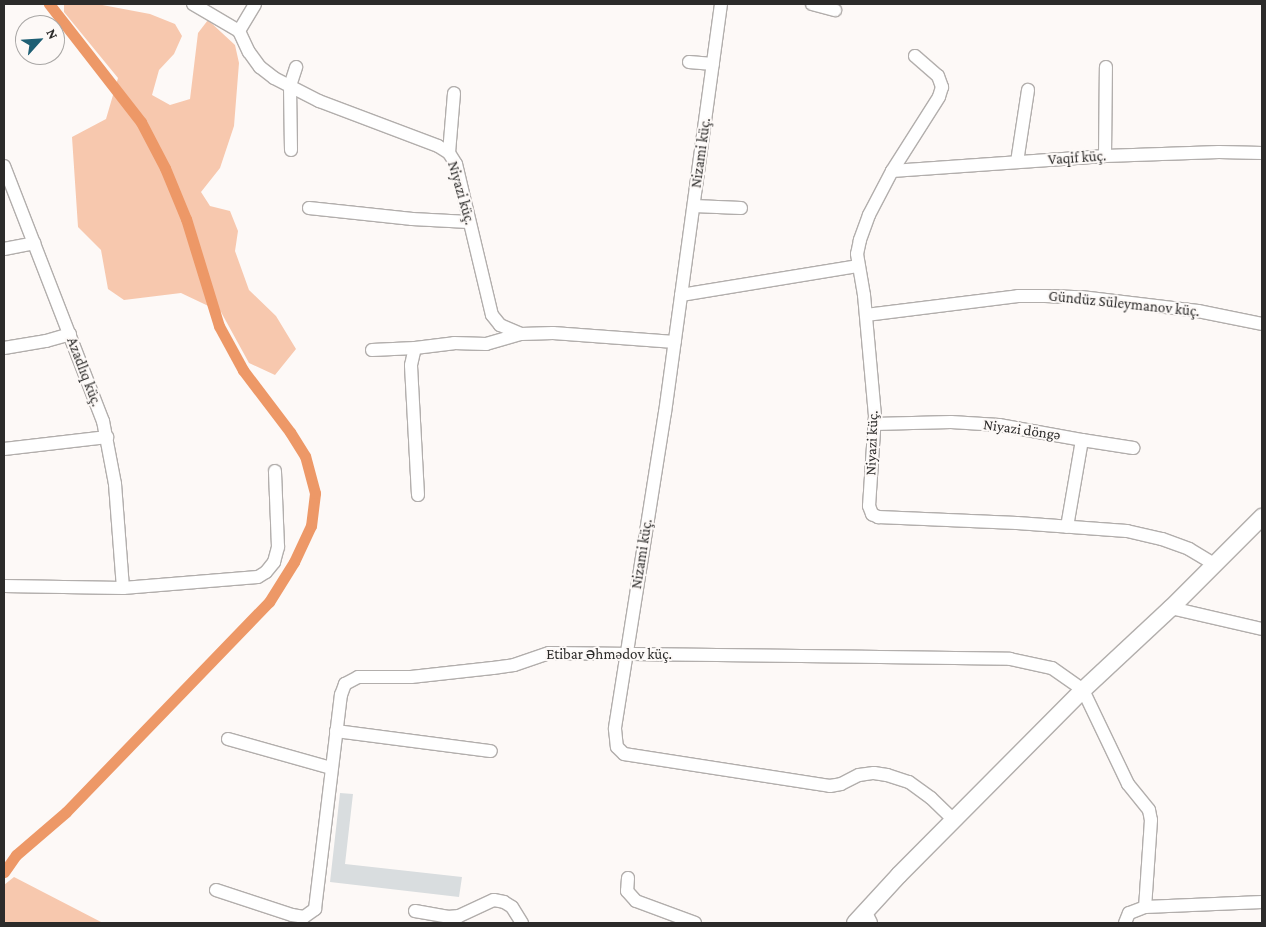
<!DOCTYPE html>
<html>
<head>
<meta charset="utf-8">
<style>
  body { margin:0 }
  #map { position:relative; width:1266px; height:927px; overflow:hidden; background:#fdf9f7; font-family:"Crimson Pro",serif }
  div>[style] { position:absolute }
  .green>* { inset:0; background:#f7c8ae }
  .canal>* { height:11px; margin:-5.5px; padding:0 5.5px; transform-origin:5.5px; border-radius:5.5px; background:#ed9867 }
  .building>* { inset:0; background:#d9dddf }
  .roads { filter:drop-shadow(1px 0 #b2aeac) drop-shadow(-1px 0 #b2aeac) drop-shadow(0 1px #b2aeac) drop-shadow(0 -1px #b2aeac) }
  .street>* { height:12px; margin:-6px; padding:0 6px; transform-origin:6px; border-radius:6px; background:#fff }
  .secondary>* { height:16px; margin:-8px; padding:0 8px; transform-origin:8px; border-radius:8px; background:#fff }
  span { translate:-50% -50%; white-space:nowrap; text-align:center; line-height:1.15; -webkit-text-stroke:4px #fdf9f7; paint-order:stroke }
  .street-label { font-size:15px; color:#2c2b2a }
  .frame { position:absolute; inset:0; border:5px solid #2c2b2a; pointer-events:none }
  .north { position:absolute; left:15px; top:15px; width:50px; height:50px; box-sizing:border-box; background:#fdf9f7; border:1px solid #a9a7a5; border-radius:50%; rotate:64deg; font-size:14px; font-weight:700; line-height:20px; text-align:center; color:#2c2b2a }
  .north::after { content:''; display:block; margin:auto; width:18px; height:22px; background:#1e5f74; clip-path:polygon(50% 0,100% 100%,50% 72%,0 100%) }
</style>
</head>
<body>
<div id="map">
  <div class="green">
    <i style="clip-path:polygon(64px 4px,97px 4px,150px 14px,175px 24px,182px 36px,174px 54px,159px 70px,152px 95px,170px 105px,190px 99px,198px 33px,208px 20px,235px 45px,239px 63px,234px 126px,220px 168px,201px 192px,210px 206px,230px 211px,238px 231px,235px 251px,249px 290px,276px 316px,296px 349px,275px 375px,249px 363px,221px 312px,181px 293px,124px 300px,108px 289px,101px 250px,78px 227px,72px 137px,106px 119px,118px 78px,64px 12px)"></i>
    <i style="clip-path:polygon(14px 877px,103px 923px,4px 923px,4px 885px)"></i>
  </div>
  <div class="canal">
    <i style="left:4px;top:872px;width:21px;rotate:-55deg"></i>
    <i style="left:16px;top:855px;width:66px;rotate:-40.7deg"></i>
    <i style="left:66px;top:812px;width:292px;rotate:-46deg"></i>
    <i style="left:269px;top:602px;width:47px;rotate:-58deg"></i>
    <i style="left:294px;top:562px;width:40px;rotate:-65deg"></i>
    <i style="left:311px;top:526px;width:33px;rotate:-83deg"></i>
    <i style="left:315px;top:493px;width:38px;rotate:-105deg"></i>
    <i style="left:305px;top:456px;width:28px;rotate:-122deg"></i>
    <i style="left:290px;top:432px;width:78px;rotate:-127.2deg"></i>
    <i style="left:243px;top:370px;width:50px;rotate:-118.6deg"></i>
    <i style="left:219px;top:326px;width:112px;rotate:-107.1deg"></i>
    <i style="left:186px;top:219px;width:55px;rotate:-112.4deg"></i>
    <i style="left:165px;top:168px;width:52px;rotate:-117.6deg"></i>
    <i style="left:141px;top:122px;width:150px;rotate:-127.9deg"></i>
  </div>
  <div class="building">
    <i style="clip-path:polygon(340px 793px,353px 794px,345px 864px,462px 877px,459px 897px,330px 882px)"></i>
  </div>
  <div class="roads">
    <div class="street">
      <i style="left:193px;top:4px;width:53px;rotate:30.4deg"></i>
      <i style="left:239px;top:31px;width:23px;rotate:65deg"></i>
      <i style="left:249px;top:52px;width:19px;rotate:54deg"></i>
      <i style="left:260px;top:67px;width:18px;rotate:38deg"></i>
      <i style="left:274px;top:78px;width:51px;rotate:27.1deg"></i>
      <i style="left:319px;top:101px;width:127px;rotate:20.7deg"></i>
      <i style="left:438px;top:146px;width:13px;rotate:32deg"></i>
      <i style="left:449px;top:153px;width:13px;rotate:58deg"></i>
      <i style="left:456px;top:164px;width:155px;rotate:76.6deg"></i>
      <i style="left:492px;top:315px;width:13px;rotate:51deg"></i>
      <i style="left:500px;top:325px;width:23px;rotate:23deg"></i>
      <i style="left:521px;top:334px;width:32px;rotate:-2deg"></i>
      <i style="left:553px;top:333px;width:122px;rotate:4.2deg"></i>
      <i style="left:721px;top:4px;width:412px;rotate:97.8deg"></i>
      <i style="left:665px;top:412px;width:321px;rotate:99deg"></i>
      <i style="left:615px;top:729px;width:18px;rotate:84deg"></i>
      <i style="left:617px;top:747px;width:10px;rotate:45deg"></i>
      <i style="left:624px;top:754px;width:208px;rotate:8.8deg"></i>
      <i style="left:830px;top:786px;width:11px;rotate:-10deg"></i>
      <i style="left:841px;top:784px;width:20px;rotate:-27deg"></i>
      <i style="left:859px;top:775px;width:15px;rotate:-8deg"></i>
      <i style="left:874px;top:773px;width:13px;rotate:9deg"></i>
      <i style="left:887px;top:775px;width:23px;rotate:18deg"></i>
      <i style="left:909px;top:782px;width:27px;rotate:36deg"></i>
      <i style="left:931px;top:798px;width:32px;rotate:44deg"></i>
      <i style="left:812px;top:4px;width:24px;rotate:15deg"></i>
      <i style="left:239px;top:31px;width:31px;rotate:-59deg"></i>
      <i style="left:915px;top:56px;width:30px;rotate:41deg"></i>
      <i style="left:938px;top:76px;width:12px;rotate:70deg"></i>
      <i style="left:942px;top:87px;width:10px;rotate:107deg"></i>
      <i style="left:939px;top:97px;width:88px;rotate:122.4deg"></i>
      <i style="left:892px;top:171px;width:50px;rotate:117.6deg"></i>
      <i style="left:869px;top:215px;width:27px;rotate:110deg"></i>
      <i style="left:860px;top:240px;width:14px;rotate:102deg"></i>
      <i style="left:857px;top:254px;width:42px;rotate:80.3deg"></i>
      <i style="left:864px;top:295px;width:121px;rotate:84.8deg"></i>
      <i style="left:875px;top:416px;width:90px;rotate:93.8deg"></i>
      <i style="left:869px;top:506px;width:9px;rotate:69deg"></i>
      <i style="left:872px;top:514px;width:7px;rotate:27deg"></i>
      <i style="left:878px;top:517px;width:139px;rotate:2.5deg"></i>
      <i style="left:1017px;top:523px;width:110px;rotate:4.2deg"></i>
      <i style="left:1127px;top:531px;width:36px;rotate:13deg"></i>
      <i style="left:1162px;top:539px;width:29px;rotate:20deg"></i>
      <i style="left:1189px;top:549px;width:29px;rotate:31deg"></i>
      <i style="left:689px;top:62px;width:24px;rotate:5deg"></i>
      <i style="left:291px;top:150px;width:64px;rotate:-90.9deg"></i>
      <i style="left:290px;top:86px;width:20px;rotate:-72deg"></i>
      <i style="left:449px;top:153px;width:60px;rotate:-85.2deg"></i>
      <i style="left:1105px;top:156px;width:89px;rotate:-89.4deg"></i>
      <i style="left:1017px;top:162px;width:73px;rotate:-81.3deg"></i>
      <i style="left:4px;top:166px;width:274px;rotate:68.8deg"></i>
      <i style="left:103px;top:421px;width:64px;rotate:79.2deg"></i>
      <i style="left:115px;top:484px;width:104px;rotate:85.6deg"></i>
      <i style="left:892px;top:171px;width:214px;rotate:-4deg"></i>
      <i style="left:1105px;top:156px;width:114px;rotate:-2deg"></i>
      <i style="left:1219px;top:152px;width:43px;rotate:1.3deg"></i>
      <i style="left:694px;top:206px;width:47px;rotate:2.4deg"></i>
      <i style="left:309px;top:208px;width:104px;rotate:6.1deg"></i>
      <i style="left:412px;top:219px;width:57px;rotate:3deg"></i>
      <i style="left:4px;top:249px;width:31px;rotate:-11deg"></i>
      <i style="left:681px;top:295px;width:180px;rotate:-9.3deg"></i>
      <i style="left:866px;top:315px;width:153px;rotate:-7.1deg"></i>
      <i style="left:1018px;top:296px;width:27px"></i>
      <i style="left:1045px;top:296px;width:36px;rotate:2deg"></i>
      <i style="left:1081px;top:297px;width:118px;rotate:6.8deg"></i>
      <i style="left:1198px;top:311px;width:65px;rotate:11.5deg"></i>
      <i style="left:4px;top:348px;width:43px;rotate:-9.5deg"></i>
      <i style="left:46px;top:341px;width:25px;rotate:-16deg"></i>
      <i style="left:372px;top:350px;width:43px;rotate:-2.7deg"></i>
      <i style="left:874px;top:424px;width:77px;rotate:-1.5deg"></i>
      <i style="left:951px;top:422px;width:48px;rotate:3.6deg"></i>
      <i style="left:999px;top:425px;width:84px;rotate:10.2deg"></i>
      <i style="left:1082px;top:440px;width:88px;rotate:99.8deg"></i>
      <i style="left:1082px;top:440px;width:52px;rotate:8.9deg"></i>
      <i style="left:4px;top:449px;width:104px;rotate:-6.6deg"></i>
      <i style="left:418px;top:495px;width:130px;rotate:-93.1deg"></i>
      <i style="left:411px;top:365px;width:17px;rotate:-77deg"></i>
      <i style="left:415px;top:348px;width:39px;rotate:-7deg"></i>
      <i style="left:454px;top:343px;width:32px;rotate:2deg"></i>
      <i style="left:486px;top:344px;width:36px;rotate:-16deg"></i>
      <i style="left:4px;top:586px;width:119px;rotate:1deg"></i>
      <i style="left:123px;top:588px;width:135px;rotate:-4.7deg"></i>
      <i style="left:258px;top:577px;width:9px;rotate:-32deg"></i>
      <i style="left:266px;top:572px;width:13px;rotate:-51deg"></i>
      <i style="left:274px;top:562px;width:16px;rotate:-75deg"></i>
      <i style="left:278px;top:547px;width:76px;rotate:-92.3deg"></i>
      <i style="left:1171px;top:608px;width:93px;rotate:13deg"></i>
      <i style="left:336px;top:731px;width:156px;rotate:7.4deg"></i>
      <i style="left:228px;top:739px;width:107px;rotate:15.7deg"></i>
      <i style="left:628px;top:878px;width:13px;rotate:94deg"></i>
      <i style="left:627px;top:891px;width:13px;rotate:48deg"></i>
      <i style="left:636px;top:901px;width:63px;rotate:20.4deg"></i>
      <i style="left:216px;top:890px;width:80px;rotate:18.2deg"></i>
      <i style="left:292px;top:915px;width:12px;rotate:9deg"></i>
      <i style="left:304px;top:917px;width:14px;rotate:-36deg"></i>
      <i style="left:315px;top:909px;width:216px;rotate:-83.1deg"></i>
      <i style="left:341px;top:695px;width:12px;rotate:-70deg"></i>
      <i style="left:345px;top:684px;width:15px;rotate:-28deg"></i>
      <i style="left:358px;top:677px;width:53px"></i>
      <i style="left:411px;top:677px;width:82px;rotate:-6.3deg"></i>
      <i style="left:493px;top:668px;width:21px;rotate:-8deg"></i>
      <i style="left:514px;top:665px;width:37px;rotate:-19deg"></i>
      <i style="left:549px;top:653px;width:461px;rotate:0.7deg"></i>
      <i style="left:1010px;top:659px;width:43px;rotate:12.1deg"></i>
      <i style="left:1052px;top:668px;width:38px;rotate:35deg"></i>
      <i style="left:1083px;top:690px;width:104px;rotate:64.4deg"></i>
      <i style="left:1128px;top:784px;width:33px;rotate:51deg"></i>
      <i style="left:1149px;top:810px;width:10px;rotate:79deg"></i>
      <i style="left:1151px;top:820px;width:87px;rotate:93.9deg"></i>
      <i style="left:1145px;top:907px;width:17px;rotate:159deg"></i>
      <i style="left:1129px;top:913px;width:11px;rotate:112deg"></i>
      <i style="left:1145px;top:907px;width:117px;rotate:-2.4deg"></i>
      <i style="left:415px;top:911px;width:34px;rotate:10deg"></i>
      <i style="left:448px;top:917px;width:11px;rotate:-5deg"></i>
      <i style="left:459px;top:916px;width:38px;rotate:-25deg"></i>
      <i style="left:494px;top:900px;width:10px;rotate:11deg"></i>
      <i style="left:504px;top:902px;width:9px;rotate:32deg"></i>
      <i style="left:512px;top:907px;width:19px;rotate:58deg"></i>
      <i style="left:865px;top:911px;width:13px;rotate:63deg"></i>
    </div>
    <div class="secondary">
      <i style="left:855px;top:923px;width:65px;rotate:-47.5deg"></i>
      <i style="left:899px;top:875px;width:261px;rotate:-45.2deg"></i>
      <i style="left:1083px;top:690px;width:120px;rotate:-43deg"></i>
      <i style="left:1171px;top:608px;width:129px;rotate:-45deg"></i>
    </div>
  </div>
  <div class="street-label">
    <span style="left:701px;top:153px;rotate:-82deg">Nizami küç.</span>
    <span style="left:1077px;top:158px;rotate:-4deg">Vaqif küç.</span>
    <span style="left:461px;top:193px;rotate:74deg">Niyazi küç.</span>
    <span style="left:1124px;top:304px;rotate:6deg">Gündüz Süleymanov küç.</span>
    <span style="left:84px;top:372px;rotate:69deg">Azadlıq küç.</span>
    <span style="left:1022px;top:430px;rotate:8deg">Niyazi döngə</span>
    <span style="left:872px;top:443px;rotate:-88deg">Niyazi küç.</span>
    <span style="left:642px;top:554px;rotate:-81deg">Nizami küç.</span>
    <span style="left:609px;top:655px">Etibar Əhmədov küç.</span>
  </div>
  <div class="frame"></div>
  <div class="north">N</div>
</div>
</body>
</html>
